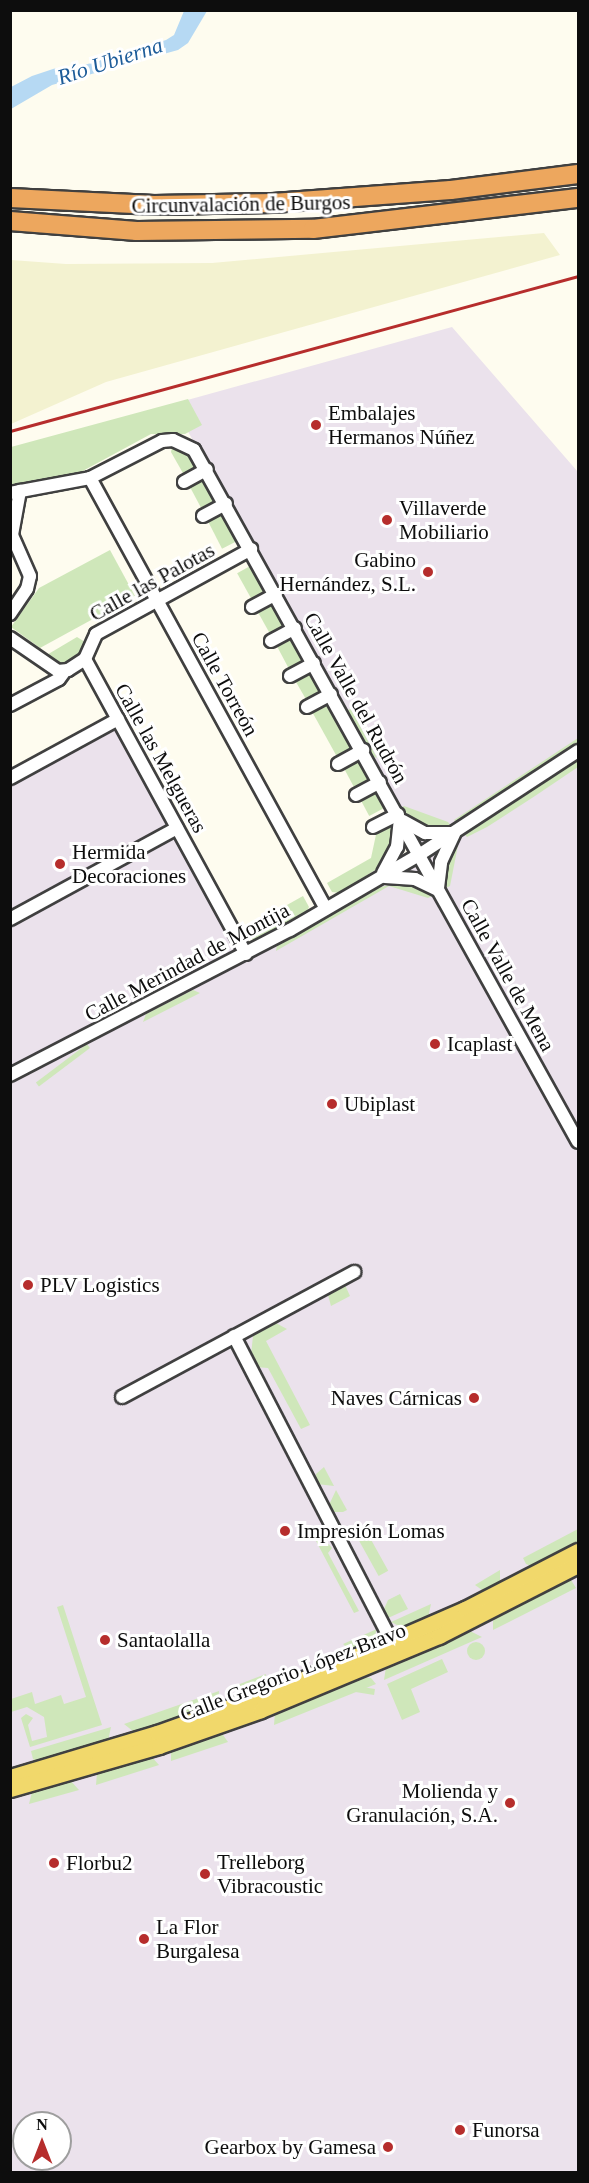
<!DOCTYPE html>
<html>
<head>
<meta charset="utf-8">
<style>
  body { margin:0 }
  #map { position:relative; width:589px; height:2183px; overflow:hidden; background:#fefcef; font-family:Georgia,serif }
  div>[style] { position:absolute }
  .industrial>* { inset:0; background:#ebe2ec }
  .farmland>* { inset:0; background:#f3f2d0 }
  .green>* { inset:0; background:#cfe7ba; transform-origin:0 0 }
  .round { border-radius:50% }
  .water>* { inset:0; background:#b6d9f3 }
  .roads { filter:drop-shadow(2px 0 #404040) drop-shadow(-2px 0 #404040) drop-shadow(0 2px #404040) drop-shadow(0 -2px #404040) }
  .minor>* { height:12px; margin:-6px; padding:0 6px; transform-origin:6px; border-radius:6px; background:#fff }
  .major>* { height:15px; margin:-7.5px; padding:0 7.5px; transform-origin:7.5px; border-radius:7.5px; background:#f1d86b }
  .highway>* { height:18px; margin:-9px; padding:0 9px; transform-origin:9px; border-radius:9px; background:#eda75e }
  .rail>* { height:3px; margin:-1.5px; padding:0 1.5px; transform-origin:1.5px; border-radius:1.5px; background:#b62d2c }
  .dots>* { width:16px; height:16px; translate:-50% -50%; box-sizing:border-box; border:3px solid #fff; border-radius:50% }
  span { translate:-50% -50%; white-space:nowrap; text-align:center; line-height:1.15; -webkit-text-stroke:6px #fff; paint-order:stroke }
  .street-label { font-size:21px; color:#0d0d0d }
  .poi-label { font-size:21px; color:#0d0d0d }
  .left { translate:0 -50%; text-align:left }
  .right { translate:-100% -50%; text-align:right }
  .water-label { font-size:22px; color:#1d5c99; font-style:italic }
  .frame { position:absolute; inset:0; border:12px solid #0d0d0d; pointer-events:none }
  .north { position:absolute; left:12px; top:2111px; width:60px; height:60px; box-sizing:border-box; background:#fff; border:2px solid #9e9e9e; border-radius:50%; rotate:0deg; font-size:16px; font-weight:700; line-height:24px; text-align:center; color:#0d0d0d }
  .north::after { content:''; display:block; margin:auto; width:21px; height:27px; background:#b62d2c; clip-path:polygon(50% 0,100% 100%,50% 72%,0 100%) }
</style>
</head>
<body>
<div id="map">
  <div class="industrial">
    <i style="clip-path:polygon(evenodd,452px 327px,578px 472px,578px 2172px,11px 2172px,11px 778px,118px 719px,246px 954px,419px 855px,173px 404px,452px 327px,24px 2123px,60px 2123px,60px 2159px,24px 2159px,24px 2123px)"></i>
  </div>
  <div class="farmland">
    <i style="clip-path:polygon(544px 233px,560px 255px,106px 382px,11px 424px,11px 260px,66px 264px,212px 263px)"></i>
  </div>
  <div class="green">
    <i style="clip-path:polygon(188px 399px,202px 425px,185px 434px,151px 434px,79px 473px,11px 487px,11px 447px)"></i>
    <i style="clip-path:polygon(172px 446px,185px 450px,198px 467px,184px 475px,171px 452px)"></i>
    <i style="left:205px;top:479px;width:26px;height:17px;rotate:62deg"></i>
    <i style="left:224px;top:513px;width:31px;height:18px;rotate:63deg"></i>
    <i style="clip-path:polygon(110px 550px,135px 596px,40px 648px,11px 627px,39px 588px)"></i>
    <i style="left:252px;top:565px;width:31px;height:17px;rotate:61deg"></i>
    <i style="left:274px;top:604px;width:25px;height:18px;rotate:61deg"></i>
    <i style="clip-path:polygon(77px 637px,85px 642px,76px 659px,58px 666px,45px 656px)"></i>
    <i style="left:293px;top:638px;width:26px;height:18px;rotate:62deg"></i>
    <i style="left:311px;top:672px;width:24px;height:18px;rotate:60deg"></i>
    <i style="left:329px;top:701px;width:56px;height:20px;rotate:61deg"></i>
    <i style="clip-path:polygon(351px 709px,377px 758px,372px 756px,347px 710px)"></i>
    <i style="clip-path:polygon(578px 738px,578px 742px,457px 823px,454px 820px)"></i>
    <i style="left:360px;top:758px;width:24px;height:19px;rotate:62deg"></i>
    <i style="clip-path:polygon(578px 760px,578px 767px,535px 796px,487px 827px,467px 837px,465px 835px)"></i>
    <i style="left:378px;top:792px;width:17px;height:19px;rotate:62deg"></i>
    <i style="clip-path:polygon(404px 806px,448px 822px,451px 826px,425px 829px,407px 819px,400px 808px)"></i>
    <i style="clip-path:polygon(394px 821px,393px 847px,381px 866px,340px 893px,332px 892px,327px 883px,371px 858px,377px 830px)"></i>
    <i style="clip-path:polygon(459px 840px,450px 886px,446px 888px,443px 874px,450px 849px)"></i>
    <i style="clip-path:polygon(404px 881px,432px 896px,428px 898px,389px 886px,276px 951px,277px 945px,373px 889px)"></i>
    <i style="clip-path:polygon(303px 896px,309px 907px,306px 913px,253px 940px,246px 928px)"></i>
    <i style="clip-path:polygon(193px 990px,200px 993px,143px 1022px,146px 1014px)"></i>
    <i style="left:87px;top:1044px;width:5px;height:64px;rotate:53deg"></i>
    <i style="clip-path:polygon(345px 1285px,350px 1296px,331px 1306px,328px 1295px)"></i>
    <i style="clip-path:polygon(274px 1322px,287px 1329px,266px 1341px,310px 1425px,301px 1429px,268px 1368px,256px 1367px,251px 1355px,253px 1336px)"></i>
    <i style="clip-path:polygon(324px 1467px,334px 1486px,317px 1484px,316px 1474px)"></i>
    <i style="clip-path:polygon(336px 1490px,347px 1510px,343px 1512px,333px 1512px,329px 1505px)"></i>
    <i style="left:364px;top:1527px;width:50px;height:11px;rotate:61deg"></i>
    <i style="clip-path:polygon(578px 1529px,578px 1542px,533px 1567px,526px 1564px,523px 1558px)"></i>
    <i style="clip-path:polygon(315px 1539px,326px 1541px,332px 1548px,328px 1553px,359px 1611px,354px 1613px)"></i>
    <i style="clip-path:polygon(500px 1570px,500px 1583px,482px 1590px,475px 1585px)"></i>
    <i style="clip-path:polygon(566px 1580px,571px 1580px,576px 1588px,493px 1630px,493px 1621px,500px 1613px)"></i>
    <i style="clip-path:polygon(400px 1594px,408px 1609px,388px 1618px,384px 1609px,388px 1600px)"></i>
    <i style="clip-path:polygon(431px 1604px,428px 1618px,403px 1628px,391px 1622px)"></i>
    <i style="clip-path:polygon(63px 1605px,102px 1725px,30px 1747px,21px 1718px,26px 1714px,33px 1718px,28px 1725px,32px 1741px,47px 1737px,44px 1717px,27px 1707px,11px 1712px,11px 1699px,32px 1692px,35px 1704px,61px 1695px,64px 1704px,86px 1697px,57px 1607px)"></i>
    <i style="clip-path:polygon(377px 1629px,373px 1641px,351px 1651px,343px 1644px)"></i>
    <i style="clip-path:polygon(468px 1630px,482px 1637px,384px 1680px,386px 1667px)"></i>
    <i class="round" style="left:467px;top:1642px;width:18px;height:18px"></i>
    <i style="clip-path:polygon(442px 1659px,448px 1672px,411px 1689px,420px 1712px,402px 1720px,387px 1684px)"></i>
    <i style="clip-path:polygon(266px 1674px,263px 1687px,240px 1696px,232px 1687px)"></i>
    <i style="clip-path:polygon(363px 1677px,371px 1678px,376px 1684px,274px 1725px,275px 1712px)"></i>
    <i style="left:375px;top:1689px;width:6px;height:47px;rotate:99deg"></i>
    <i style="clip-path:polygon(219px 1691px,218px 1704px,188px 1715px,134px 1732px,124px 1724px)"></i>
    <i style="clip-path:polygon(111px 1727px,108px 1741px,38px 1762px,33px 1759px,31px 1751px)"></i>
    <i style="clip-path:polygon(217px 1734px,223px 1735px,228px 1742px,171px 1761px,171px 1750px)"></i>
    <i style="clip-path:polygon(151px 1756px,159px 1765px,96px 1785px,97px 1773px)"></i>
    <i style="clip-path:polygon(70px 1780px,79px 1790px,29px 1804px,32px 1792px)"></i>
  </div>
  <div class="water">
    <i style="clip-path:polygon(184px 11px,207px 11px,188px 43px,178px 50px,52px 85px,11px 109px,11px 87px,32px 76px,56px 68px,68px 70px,166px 40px,174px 35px)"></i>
  </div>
  <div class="roads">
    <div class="minor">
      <i style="left:90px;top:478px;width:491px;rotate:61.3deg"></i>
      <i style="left:184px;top:482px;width:26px;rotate:-29deg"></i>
      <i style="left:10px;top:493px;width:81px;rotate:-10.6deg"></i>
      <i style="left:90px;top:478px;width:81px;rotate:-27.2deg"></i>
      <i style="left:162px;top:441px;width:11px;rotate:-5deg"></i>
      <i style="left:173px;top:440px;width:23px;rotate:25deg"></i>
      <i style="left:194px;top:450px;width:791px;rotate:60.97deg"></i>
      <i style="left:203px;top:516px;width:26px;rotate:-28deg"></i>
      <i style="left:252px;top:607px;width:27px;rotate:-28deg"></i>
      <i style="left:10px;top:614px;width:30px;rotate:-56deg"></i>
      <i style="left:27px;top:589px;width:13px;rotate:-77deg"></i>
      <i style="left:30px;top:576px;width:45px;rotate:-113.7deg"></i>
      <i style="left:12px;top:535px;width:45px;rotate:-79.7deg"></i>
      <i style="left:10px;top:638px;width:58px;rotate:34.5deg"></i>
      <i style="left:58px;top:671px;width:10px;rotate:-6deg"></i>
      <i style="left:68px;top:670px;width:20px;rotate:-33deg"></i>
      <i style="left:271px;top:641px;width:27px;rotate:-28deg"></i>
      <i style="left:85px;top:659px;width:336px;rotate:61.4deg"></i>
      <i style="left:85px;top:659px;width:27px;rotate:-66deg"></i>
      <i style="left:96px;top:634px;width:177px;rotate:-28.7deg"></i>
      <i style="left:290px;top:676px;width:27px;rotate:-28deg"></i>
      <i style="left:10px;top:705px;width:55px;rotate:-28deg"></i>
      <i style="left:59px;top:679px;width:9px;rotate:-54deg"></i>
      <i style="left:307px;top:707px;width:27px;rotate:-28deg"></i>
      <i style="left:338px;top:764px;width:29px;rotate:-29deg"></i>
      <i style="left:10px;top:778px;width:123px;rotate:-28.6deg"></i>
      <i style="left:356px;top:795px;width:27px;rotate:-28deg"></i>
      <i style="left:403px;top:821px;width:25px;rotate:29deg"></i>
      <i style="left:425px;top:833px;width:26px"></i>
      <i style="left:373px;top:827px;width:28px;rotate:-27deg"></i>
      <i style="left:383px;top:873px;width:30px;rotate:-62deg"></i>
      <i style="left:397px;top:847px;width:28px;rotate:-84deg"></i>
      <i style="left:385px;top:877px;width:30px;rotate:4deg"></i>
      <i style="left:415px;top:879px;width:25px;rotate:26deg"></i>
      <i style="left:438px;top:888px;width:26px;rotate:-83deg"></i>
      <i style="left:441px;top:862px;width:31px;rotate:-65deg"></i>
      <i style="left:10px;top:919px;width:190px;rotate:-28.6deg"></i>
      <i style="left:10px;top:1075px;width:315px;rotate:-27.4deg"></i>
      <i style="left:290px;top:930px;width:149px;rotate:-30.2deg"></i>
      <i style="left:419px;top:855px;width:190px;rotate:-33.2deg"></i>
      <i style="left:234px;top:1336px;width:344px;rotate:62.7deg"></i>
      <i style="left:122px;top:1397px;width:264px;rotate:-28.3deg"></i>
    </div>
    <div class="major">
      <i style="left:10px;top:1777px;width:153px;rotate:-16.7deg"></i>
      <i style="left:157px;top:1733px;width:134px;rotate:-19.7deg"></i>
      <i style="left:283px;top:1688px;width:198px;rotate:-23.5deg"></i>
      <i style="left:465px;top:1609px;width:127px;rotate:-27.2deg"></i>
      <i style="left:10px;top:1789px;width:155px;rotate:-16.1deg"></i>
      <i style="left:159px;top:1746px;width:108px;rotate:-19.4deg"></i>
      <i style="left:261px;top:1710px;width:193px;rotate:-22.6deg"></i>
      <i style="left:439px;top:1636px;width:156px;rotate:-27.1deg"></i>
    </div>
    <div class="highway">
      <i style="left:10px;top:198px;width:144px;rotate:2.8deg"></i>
      <i style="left:154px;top:205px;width:119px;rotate:-1deg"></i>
      <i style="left:273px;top:203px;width:178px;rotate:-4.2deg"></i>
      <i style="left:451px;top:190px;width:128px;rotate:-7.2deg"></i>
      <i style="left:10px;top:221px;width:127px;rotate:4.5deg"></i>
      <i style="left:137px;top:231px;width:176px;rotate:-0.7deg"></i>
      <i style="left:313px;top:229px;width:267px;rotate:-6.7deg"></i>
    </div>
  </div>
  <div class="rail">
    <i style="left:10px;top:431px;width:589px;rotate:-15.26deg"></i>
  </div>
  <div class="dots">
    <i style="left:316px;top:425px;background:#b62d2c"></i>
    <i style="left:387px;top:520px;background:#b62d2c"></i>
    <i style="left:428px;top:572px;background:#b62d2c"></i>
    <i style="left:60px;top:864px;background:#b62d2c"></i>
    <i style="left:435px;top:1044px;background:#b62d2c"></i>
    <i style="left:332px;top:1104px;background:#b62d2c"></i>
    <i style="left:28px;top:1285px;background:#b62d2c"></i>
    <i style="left:474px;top:1398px;background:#b62d2c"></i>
    <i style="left:285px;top:1531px;background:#b62d2c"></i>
    <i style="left:105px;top:1640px;background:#b62d2c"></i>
    <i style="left:510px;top:1803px;background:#b62d2c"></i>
    <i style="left:54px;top:1863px;background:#b62d2c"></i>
    <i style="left:205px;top:1874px;background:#b62d2c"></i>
    <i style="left:144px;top:1939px;background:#b62d2c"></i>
    <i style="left:460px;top:2130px;background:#b62d2c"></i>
    <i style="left:388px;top:2147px;background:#b62d2c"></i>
  </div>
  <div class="street-label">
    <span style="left:241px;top:204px;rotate:-1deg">Circunvalación de Burgos</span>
    <span style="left:152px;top:582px;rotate:-29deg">Calle las Palotas</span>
    <span style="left:225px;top:684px;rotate:61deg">Calle Torreón</span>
    <span style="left:356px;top:698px;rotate:61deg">Calle Valle del Rudrón</span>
    <span style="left:161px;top:758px;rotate:61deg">Calle las Melgueras</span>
    <span style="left:187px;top:962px;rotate:-28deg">Calle Merindad de Montija</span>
    <span style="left:508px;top:975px;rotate:61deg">Calle Valle de Mena</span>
    <span style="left:293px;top:1672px;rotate:-21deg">Calle Gregorio López Bravo</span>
  </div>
  <div class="poi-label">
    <span class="left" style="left:328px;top:425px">Embalajes<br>Hermanos Núñez</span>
    <span class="left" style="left:399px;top:520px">Villaverde<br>Mobiliario</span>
    <span class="right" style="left:416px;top:572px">Gabino<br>Hernández, S.L.</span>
    <span class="left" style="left:72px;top:864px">Hermida<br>Decoraciones</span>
    <span class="left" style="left:447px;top:1044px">Icaplast</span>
    <span class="left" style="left:344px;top:1104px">Ubiplast</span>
    <span class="left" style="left:40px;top:1285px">PLV Logistics</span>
    <span class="right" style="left:462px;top:1398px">Naves Cárnicas</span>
    <span class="left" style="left:297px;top:1531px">Impresión Lomas</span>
    <span class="left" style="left:117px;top:1640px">Santaolalla</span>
    <span class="right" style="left:498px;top:1803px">Molienda y<br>Granulación, S.A.</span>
    <span class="left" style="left:217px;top:1874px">Trelleborg<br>Vibracoustic</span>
    <span class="left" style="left:66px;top:1863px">Florbu2</span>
    <span class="left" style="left:156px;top:1939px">La Flor<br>Burgalesa</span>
    <span class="left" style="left:472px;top:2130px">Funorsa</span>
    <span class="right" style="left:376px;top:2147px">Gearbox by Gamesa</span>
  </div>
  <div class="water-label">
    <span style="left:110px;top:61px;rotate:-18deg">Río Ubierna</span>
  </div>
  <div class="frame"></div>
  <div class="north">N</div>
</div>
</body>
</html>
